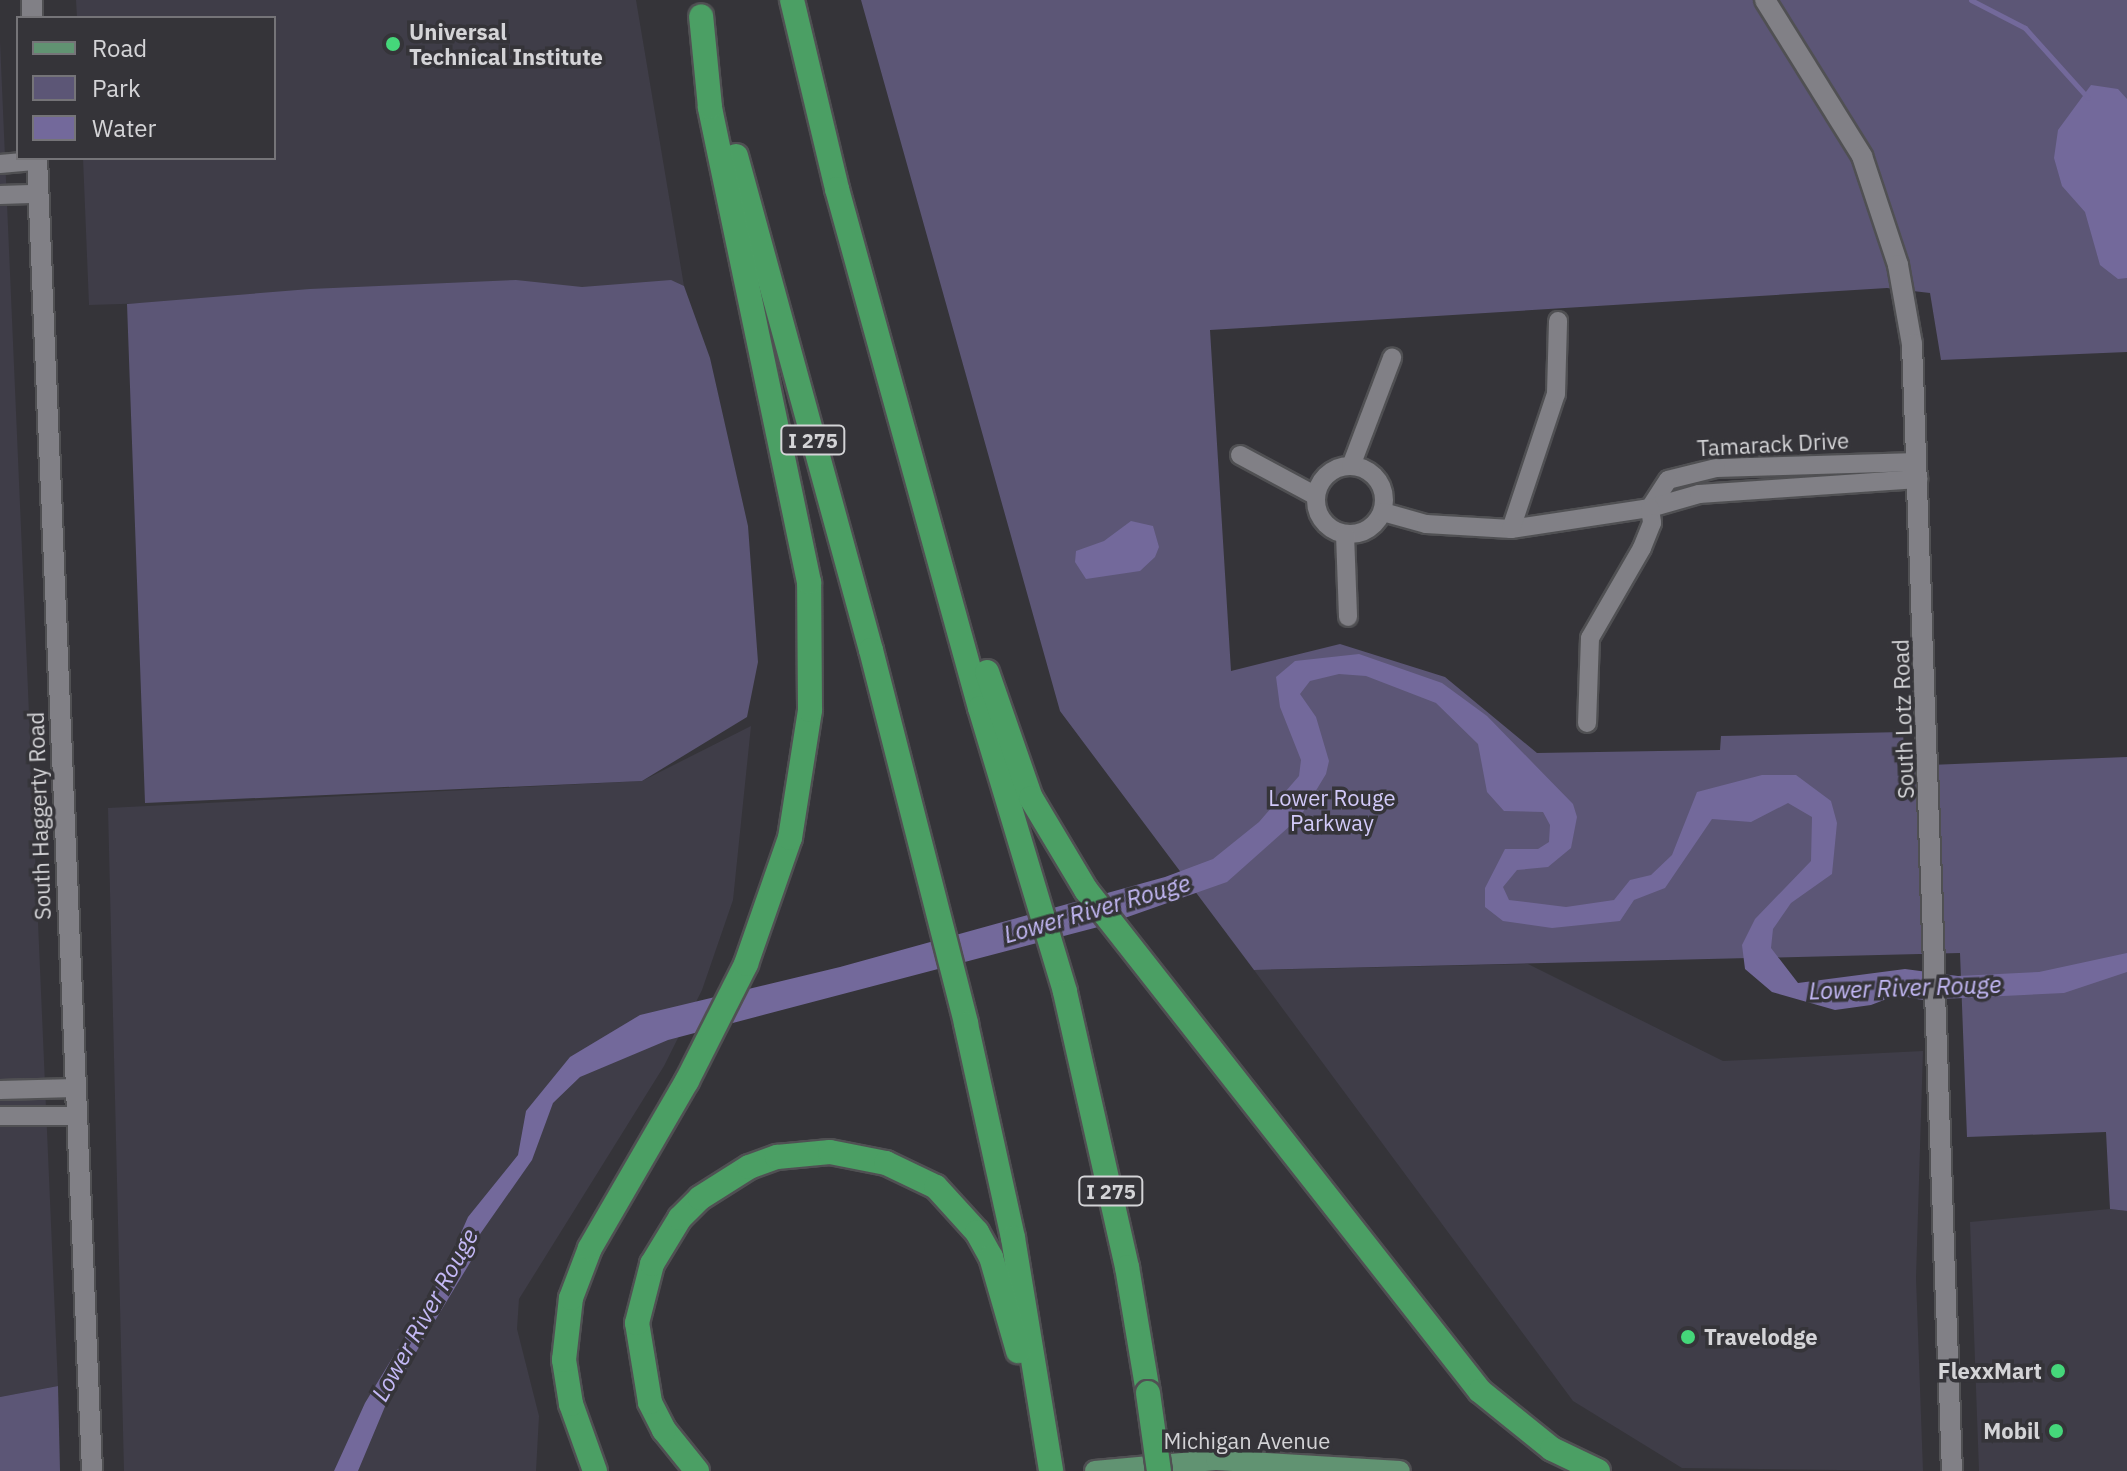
<!DOCTYPE html>
<html>
<head>
<meta charset="utf-8">
<style>
  body { margin:0 }
  #map { position:relative; width:2127px; height:1471px; overflow:hidden; background:#353439; font-family:"IBM Plex Sans",sans-serif }
  div>[style] { position:absolute }
  .built>* { inset:0; background:#3f3d48 }
  .green>* { inset:0; background:#5c5676 }
  .water>* { inset:0; background:#73699b }
  .stream>* { height:5px; margin:-2.5px; padding:0 2.5px; transform-origin:2.5px; border-radius:2.5px; background:#73699b }
  .roads { filter:drop-shadow(2px 0 #505053) drop-shadow(-2px 0 #505053) drop-shadow(0 2px #505053) drop-shadow(0 -2px #505053) }
  .street>* { height:18px; margin:-9px; padding:0 9px; transform-origin:9px; border-radius:9px; background:#818086 }
  .street>.ring { margin:-9px; padding:0; box-sizing:content-box; background:none; border:18px solid #818086; border-radius:50% }
  .secondary>* { height:20px; margin:-10px; padding:0 10px; transform-origin:10px; border-radius:10px; background:#818086 }
  .primary>* { height:20px; margin:-10px; padding:0 10px; transform-origin:10px; border-radius:10px; background:#619372 }
  .highway>* { height:24px; margin:-12px; padding:0 12px; transform-origin:12px; border-radius:12px; background:#4b9f64 }
  .bridges { filter:drop-shadow(2px 0 #505053) drop-shadow(-2px 0 #505053) drop-shadow(0 2px #505053) drop-shadow(0 -2px #505053) }
  .highway-bridge>* { height:24px; margin:-12px; padding:0 12px; transform-origin:12px; border-radius:12px; background:#4b9f64 }
  .dots>* { width:22px; height:22px; translate:-50% -50%; box-sizing:border-box; border:4px solid #353439; border-radius:50% }
  span { translate:-50% -50%; white-space:nowrap; text-align:center; line-height:1.15; -webkit-text-stroke:7px #353439; paint-order:stroke }
  .shield-label span { padding:2px 6px; background:#353439; border:2px solid; border-radius:6px; -webkit-text-stroke-width:0 }
  .shield-label { font-size:20px; color:#d4d4d7; font-weight:700 }
  .poi-label { font-size:22px; color:#d4d4d7; font-weight:700 }
  .left { translate:0 -50%; text-align:left }
  .right { translate:-100% -50%; text-align:right }
  .street-label { font-size:22px; color:#d4d4d7 }
  .park-label { font-size:22px; color:#d2caf9 }
  .water-label { font-size:24px; color:#c4b9f6; font-style:italic }
  .legend { position:absolute; left:16px; top:16px; width:260px; height:144px; box-sizing:border-box; background:#353439; border:2px solid #757478; margin:0; padding:10px 14px; list-style:none; font-size:24px; color:#d4d4d7 }
  .legend li { display:flex; align-items:center; gap:16px; height:40px }
  .legend b { width:40px; border:2px solid #757478 }
</style>
</head>
<body>
<div id="map">
  <div class="built">
    <i style="clip-path:polygon(76px 0,636px 0,684px 286px,89px 305px,83px 158px,274px 158px,274px 18px,77px 18px)"></i>
    <i style="clip-path:polygon(0 41px,58px 1386px,0 1397px)"></i>
    <i style="clip-path:polygon(751px 726px,733px 900px,702px 990px,664px 1066px,519px 1299px,517px 1329px,539px 1416px,536px 1471px,124px 1471px,108px 808px,642px 781px)"></i>
    <i style="clip-path:polygon(1528px 964px,1723px 1061px,1923px 1051px,1916px 1278px,1923px 1471px,1682px 1468px,1573px 1401px,1254px 970px)"></i>
    <i style="clip-path:polygon(2110px 1209px,2127px 1211px,2127px 1471px,1979px 1471px,1970px 1222px)"></i>
  </div>
  <div class="green">
    <i style="clip-path:polygon(861px 0,2127px 0,2127px 352px,1941px 360px,1930px 293px,1887px 288px,1210px 330px,1231px 671px,1340px 644px,1445px 677px,1537px 753px,1720px 750px,1721px 736px,1903px 732px,1905px 766px,2127px 757px,2127px 1211px,2110px 1209px,2106px 1132px,1967px 1137px,1960px 953px,1254px 970px,1060px 711px)"></i>
    <i style="clip-path:polygon(516px 280px,582px 287px,671px 280px,684px 286px,710px 358px,748px 526px,758px 662px,747px 717px,642px 781px,145px 803px,127px 304px,310px 289px)"></i>
    <i style="clip-path:polygon(58px 1386px,60px 1471px,0 1471px,0 1397px)"></i>
  </div>
  <div class="water">
    <i style="clip-path:polygon(2091px 85px,2118px 89px,2127px 99px,2127px 278px,2118px 279px,2100px 265px,2085px 212px,2062px 186px,2054px 158px,2058px 130px)"></i>
    <i style="clip-path:polygon(1131px 521px,1153px 526px,1159px 547px,1155px 557px,1140px 571px,1086px 579px,1075px 562px,1076px 551px,1104px 541px)"></i>
    <i style="clip-path:polygon(1359px 654px,1442px 683px,1487px 716px,1573px 804px,1577px 817px,1571px 848px,1548px 867px,1517px 870px,1503px 887px,1509px 900px,1566px 907px,1614px 900px,1630px 880px,1651px 875px,1672px 855px,1697px 792px,1762px 775px,1796px 775px,1831px 801px,1837px 823px,1832px 874px,1791px 903px,1773px 929px,1771px 948px,1798px 983px,1905px 969px,1958px 976px,2039px 972px,2127px 953px,2127px 972px,2064px 993px,1922px 1000px,1897px 995px,1871px 1005px,1835px 1010px,1772px 992px,1745px 969px,1742px 945px,1755px 919px,1811px 861px,1812px 817px,1788px 803px,1751px 822px,1712px 819px,1665px 888px,1634px 900px,1620px 921px,1552px 928px,1503px 921px,1485px 907px,1485px 888px,1505px 849px,1538px 849px,1549px 842px,1550px 825px,1543px 812px,1504px 811px,1487px 792px,1478px 744px,1436px 703px,1366px 676px,1339px 674px,1310px 681px,1300px 694px,1316px 717px,1329px 761px,1326px 774px,1300px 817px,1227px 882px,1102px 926px,668px 1040px,580px 1077px,553px 1103px,532px 1160px,478px 1237px,471px 1261px,389px 1397px,358px 1471px,334px 1471px,365px 1403px,442px 1276px,468px 1217px,518px 1155px,526px 1111px,570px 1057px,640px 1015px,840px 967px,1165px 877px,1213px 859px,1259px 822px,1299px 776px,1301px 760px,1280px 707px,1276px 677px,1295px 661px)"></i>
  </div>
  <div class="stream">
    <i style="left:1971px;top:0;width:61px;rotate:27.4deg"></i>
    <i style="left:2025px;top:28px;width:94px;rotate:48deg"></i>
  </div>
  <div class="roads">
    <div class="street">
      <i style="left:0;top:164px;width:37px;rotate:-5deg"></i>
      <i style="left:0;top:195px;width:38px;rotate:-2deg"></i>
      <i style="left:1240px;top:455px;width:86px;rotate:28.3deg"></i>
      <i style="left:1917px;top:462px;width:201px;rotate:178.3deg"></i>
      <i style="left:1716px;top:468px;width:49px;rotate:166deg"></i>
      <i style="left:1668px;top:480px;width:33px;rotate:123deg"></i>
      <i style="left:1650px;top:508px;width:51px;rotate:-15.9deg"></i>
      <i style="left:1699px;top:494px;width:220px;rotate:-3.9deg"></i>
      <i class="ring" style="left:1316px;top:466px;width:50px;height:50px"></i>
      <i style="left:1351px;top:466px;width:116px;rotate:-69.2deg"></i>
      <i style="left:1383px;top:512px;width:45px;rotate:15.6deg"></i>
      <i style="left:1426px;top:524px;width:85px;rotate:3.4deg"></i>
      <i style="left:1511px;top:529px;width:141px;rotate:-8.6deg"></i>
      <i style="left:1650px;top:508px;width:15px;rotate:82deg"></i>
      <i style="left:1652px;top:523px;width:27px;rotate:112deg"></i>
      <i style="left:1642px;top:548px;width:104px;rotate:120deg"></i>
      <i style="left:1590px;top:638px;width:85px;rotate:92deg"></i>
      <i style="left:1511px;top:529px;width:142px;rotate:-71.6deg"></i>
      <i style="left:1556px;top:394px;width:73px;rotate:-88.4deg"></i>
      <i style="left:1345px;top:534px;width:83px;rotate:87.9deg"></i>
      <i style="left:0;top:1090px;width:75px;rotate:-1.5deg"></i>
      <i style="left:0;top:1116px;width:76px"></i>
    </div>
    <div class="secondary">
      <i style="left:32px;top:0;width:18px;rotate:90deg"></i>
      <i style="left:1765px;top:0;width:184px;rotate:58.1deg"></i>
      <i style="left:1862px;top:156px;width:115px;rotate:71.7deg"></i>
      <i style="left:1898px;top:265px;width:80px;rotate:80deg"></i>
      <i style="left:1912px;top:344px;width:1128px;rotate:87.97deg"></i>
      <i style="left:37px;top:158px;width:1314px;rotate:87.6deg"></i>
    </div>
    <div class="primary">
      <i style="left:1095px;top:1471px;width:121px;rotate:-5.2deg"></i>
      <i style="left:1216px;top:1460px;width:184px;rotate:3.4deg"></i>
    </div>
    <div class="highway">
      <i style="left:792px;top:0;width:194px;rotate:76.6deg"></i>
      <i style="left:837px;top:189px;width:538px;rotate:74.6deg"></i>
      <i style="left:980px;top:708px;width:296px;rotate:73.3deg"></i>
      <i style="left:1065px;top:992px;width:282px;rotate:77.3deg"></i>
      <i style="left:1127px;top:1267px;width:128px;rotate:80.5deg"></i>
      <i style="left:736px;top:156px;width:512px;rotate:74.72deg"></i>
      <i style="left:871px;top:650px;width:386px;rotate:75.7deg"></i>
      <i style="left:966px;top:1024px;width:219px;rotate:77.6deg"></i>
      <i style="left:1013px;top:1238px;width:236px;rotate:80.7deg"></i>
      <i style="left:987px;top:672px;width:133px;rotate:70.8deg"></i>
      <i style="left:1031px;top:798px;width:107px;rotate:59.1deg"></i>
      <i style="left:1086px;top:890px;width:637px;rotate:51.82deg"></i>
      <i style="left:1480px;top:1391px;width:92px;rotate:38.9deg"></i>
      <i style="left:1552px;top:1449px;width:51px;rotate:25.6deg"></i>
      <i style="left:595px;top:1471px;width:71px;rotate:-109.7deg"></i>
      <i style="left:571px;top:1404px;width:45px;rotate:-99deg"></i>
      <i style="left:564px;top:1360px;width:62px;rotate:-83.6deg"></i>
      <i style="left:571px;top:1298px;width:53px;rotate:-69.2deg"></i>
      <i style="left:590px;top:1248px;width:193px;rotate:-59.9deg"></i>
      <i style="left:687px;top:1081px;width:131px;rotate:-63.2deg"></i>
      <i style="left:746px;top:964px;width:133px;rotate:-70.8deg"></i>
      <i style="left:790px;top:838px;width:130px;rotate:-81.1deg"></i>
      <i style="left:810px;top:710px;width:128px;rotate:-90.4deg"></i>
      <i style="left:809px;top:582px;width:485px;rotate:-101.8deg"></i>
      <i style="left:710px;top:107px;width:91px;rotate:-95.6deg"></i>
      <i style="left:697px;top:1471px;width:53px;rotate:-128.8deg"></i>
      <i style="left:664px;top:1430px;width:31px;rotate:-117deg"></i>
      <i style="left:650px;top:1402px;width:80px;rotate:-99.3deg"></i>
      <i style="left:637px;top:1323px;width:61px;rotate:-75.7deg"></i>
      <i style="left:652px;top:1264px;width:54px;rotate:-58.7deg"></i>
      <i style="left:680px;top:1218px;width:28px;rotate:-45deg"></i>
      <i style="left:700px;top:1198px;width:58px;rotate:-32.3deg"></i>
      <i style="left:749px;top:1167px;width:30px;rotate:-20deg"></i>
      <i style="left:777px;top:1157px;width:53px;rotate:-5.4deg"></i>
      <i style="left:830px;top:1152px;width:57px;rotate:11.1deg"></i>
      <i style="left:886px;top:1163px;width:55px;rotate:25.6deg"></i>
      <i style="left:936px;top:1187px;width:61px;rotate:47.7deg"></i>
      <i style="left:977px;top:1232px;width:29px;rotate:61deg"></i>
      <i style="left:991px;top:1257px;width:98px;rotate:74deg"></i>
    </div>
  </div>
  <div class="bridges">
    <div class="highway-bridge">
      <i style="left:1148px;top:1393px;width:79px;rotate:82deg"></i>
    </div>
  </div>
  <div class="dots">
    <i style="left:393px;top:44px;background:#45d77a"></i>
    <i style="left:1688px;top:1337px;background:#45d77a"></i>
    <i style="left:2058px;top:1371px;background:#45d77a"></i>
    <i style="left:2056px;top:1431px;background:#45d77a"></i>
  </div>
  <div class="shield-label">
    <span style="left:813px;top:440px">I 275</span>
    <span style="left:1111px;top:1191px">I 275</span>
  </div>
  <div class="poi-label">
    <span class="left" style="left:409px;top:44px">Universal<br>Technical Institute</span>
    <span class="left" style="left:1704px;top:1337px">Travelodge</span>
    <span class="right" style="left:2042px;top:1371px">FlexxMart</span>
    <span class="right" style="left:2040px;top:1431px">Mobil</span>
  </div>
  <div class="street-label">
    <span style="left:1773px;top:444px;rotate:-3deg">Tamarack Drive</span>
    <span style="left:1903px;top:719px;rotate:-92deg">South Lotz Road</span>
    <span style="left:39px;top:816px;rotate:-92deg">South Haggerty Road</span>
    <span style="left:1247px;top:1441px">Michigan Avenue</span>
  </div>
  <div class="park-label">
    <span style="left:1332px;top:810px">Lower Rouge<br>Parkway</span>
  </div>
  <div class="water-label">
    <span style="left:1097px;top:909px;rotate:-16deg">Lower River Rouge</span>
    <span style="left:1905px;top:988px;rotate:-2deg">Lower River Rouge</span>
    <span style="left:425px;top:1315px;rotate:-61deg">Lower River Rouge</span>
  </div>
  <ul class="legend">
  <li><b style="height:10px;background:#619372"></b>Road</li>
  <li><b style="height:22px;background:#5c5676"></b>Park</li>
  <li><b style="height:22px;background:#73699b"></b>Water</li>
  </ul>
</div>
</body>
</html>
